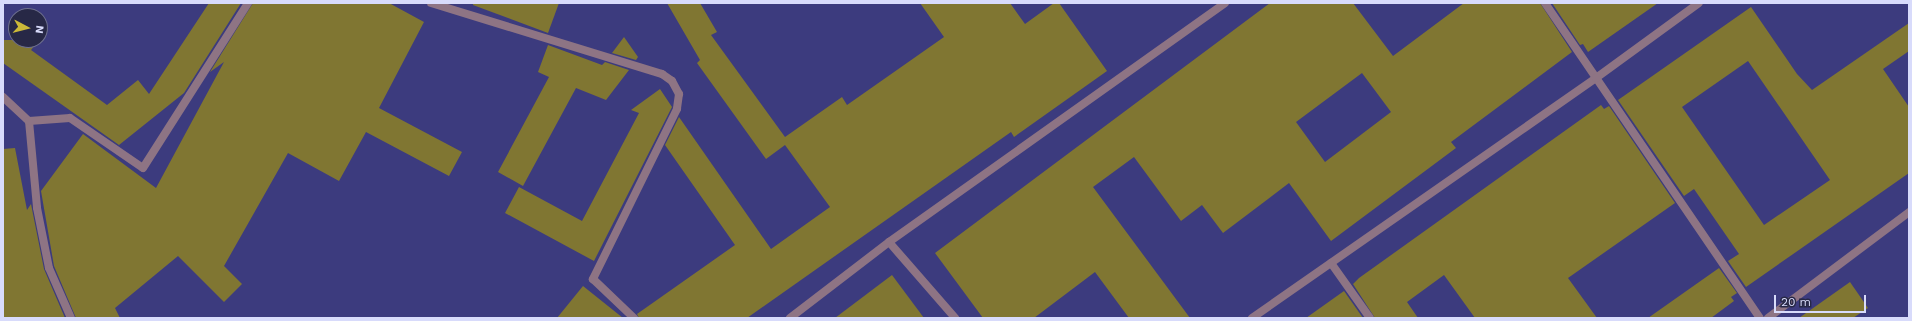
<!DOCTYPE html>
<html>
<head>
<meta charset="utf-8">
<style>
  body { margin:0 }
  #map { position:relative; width:1912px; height:321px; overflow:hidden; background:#3c3b7e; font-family:"Work Sans",sans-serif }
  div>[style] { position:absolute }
  .building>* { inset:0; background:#807632 }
  .street>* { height:8px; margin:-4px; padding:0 4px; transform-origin:4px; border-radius:4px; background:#8e7484 }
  span { translate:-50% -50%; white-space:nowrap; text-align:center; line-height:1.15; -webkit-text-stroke:3.5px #272846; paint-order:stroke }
  .frame { position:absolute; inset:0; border:4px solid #d8dbfb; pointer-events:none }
  .north { position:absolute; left:8px; top:8px; width:40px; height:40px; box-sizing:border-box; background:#272846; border:1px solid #6e708e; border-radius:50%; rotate:97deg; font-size:11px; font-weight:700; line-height:16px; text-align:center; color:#d8dbfb }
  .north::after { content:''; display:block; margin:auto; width:14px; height:18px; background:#ccb939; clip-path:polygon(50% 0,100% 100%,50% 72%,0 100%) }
  .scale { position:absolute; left:1774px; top:295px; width:92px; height:18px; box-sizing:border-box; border:2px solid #d8dbfb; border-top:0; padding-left:5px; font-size:12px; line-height:14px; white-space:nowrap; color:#d8dbfb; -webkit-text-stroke:3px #272846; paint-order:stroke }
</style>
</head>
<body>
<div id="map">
  <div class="building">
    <i style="clip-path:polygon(209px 3px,241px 3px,184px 93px,119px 145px,3px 63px,3px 40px,39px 40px,31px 50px,107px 105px,138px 80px,149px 94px)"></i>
    <i style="clip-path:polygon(253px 3px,389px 3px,424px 22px,379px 108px,462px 152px,449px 176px,366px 132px,339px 181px,288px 153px,224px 266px,242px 284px,224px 302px,178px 256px,115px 308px,120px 318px,76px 318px,54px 266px,41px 191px,83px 134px,156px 188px,224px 62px,210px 72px)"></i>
    <i style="clip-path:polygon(473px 3px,559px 3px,548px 33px,473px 5px)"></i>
    <i style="clip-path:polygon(667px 3px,700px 3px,717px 32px,711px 35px,785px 137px,842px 97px,847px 105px,944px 37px,920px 3px,1010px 3px,1025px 24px,1054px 3px,1059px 3px,1107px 71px,1014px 137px,1011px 132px,747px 318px,639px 318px,637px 314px,735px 245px,665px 145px,679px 117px,771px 249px,830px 207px,785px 145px,766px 159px,697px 63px,700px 60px)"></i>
    <i style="clip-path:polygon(evenodd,1270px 3px,1353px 3px,1393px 56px,1464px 3px,1540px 3px,1572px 52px,1451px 142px,1456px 148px,1331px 241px,1289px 183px,1223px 233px,1202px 205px,1181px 221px,1134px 157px,1093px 187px,1190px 318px,1129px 318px,1095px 272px,1034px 318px,983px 318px,935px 253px,1270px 3px,1362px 73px,1391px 112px,1325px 162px,1296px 122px,1362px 73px)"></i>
    <i style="clip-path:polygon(1552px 3px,1658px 3px,1588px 52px,1583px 44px,1580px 45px)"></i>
    <i style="clip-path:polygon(evenodd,1751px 7px,1797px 74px,1812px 90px,1909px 23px,1909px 51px,1883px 69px,1909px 107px,1909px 173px,1746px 287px,1728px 261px,1739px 254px,1694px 189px,1684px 196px,1618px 100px,1751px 7px,1748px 61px,1830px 180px,1764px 225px,1682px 107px,1748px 61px)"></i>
    <i style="clip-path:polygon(624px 37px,638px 57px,636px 60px,612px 53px)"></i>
    <i style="clip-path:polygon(548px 45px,602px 65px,605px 62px,629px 70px,606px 100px,576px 88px,523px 186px,498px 172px,549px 77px,538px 72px)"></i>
    <i style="clip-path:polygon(660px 89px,672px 107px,594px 261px,505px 213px,519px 187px,582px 221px,639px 113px,631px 110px)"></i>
    <i style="clip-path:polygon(1601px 105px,1604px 109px,1609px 106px,1675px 203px,1568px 278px,1597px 318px,1475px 318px,1444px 275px,1407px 302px,1418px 318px,1375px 318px,1353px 284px,1359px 278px)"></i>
    <i style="clip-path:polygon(15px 148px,27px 210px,31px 204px,44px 269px,65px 318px,3px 318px,3px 149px)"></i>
    <i style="clip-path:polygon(1719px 268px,1737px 293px,1731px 297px,1734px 301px,1711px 318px,1648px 318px)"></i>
    <i style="clip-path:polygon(892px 275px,924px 318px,835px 318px)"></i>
    <i style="clip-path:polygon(1850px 282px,1868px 308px,1853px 318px,1799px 318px)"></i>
    <i style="clip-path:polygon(583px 286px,623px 318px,557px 318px)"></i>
    <i style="clip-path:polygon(1344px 291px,1363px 318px,1306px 318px)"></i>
  </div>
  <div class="street">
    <i style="left:431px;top:3px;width:242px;rotate:17.1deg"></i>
    <i style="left:662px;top:74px;width:12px;rotate:35deg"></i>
    <i style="left:672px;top:81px;width:15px;rotate:62deg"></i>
    <i style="left:679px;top:94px;width:15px;rotate:98deg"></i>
    <i style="left:677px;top:109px;width:190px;rotate:116.3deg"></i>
    <i style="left:593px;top:279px;width:57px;rotate:43.6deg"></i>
    <i style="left:1545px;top:3px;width:381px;rotate:55.7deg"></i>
    <i style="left:3px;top:97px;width:35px;rotate:43deg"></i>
    <i style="left:29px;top:121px;width:87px;rotate:84.7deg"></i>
    <i style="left:37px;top:208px;width:61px;rotate:78.7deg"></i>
    <i style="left:49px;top:268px;width:55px;rotate:66.3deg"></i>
    <i style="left:29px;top:121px;width:41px;rotate:-4.2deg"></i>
    <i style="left:70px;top:118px;width:88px;rotate:34.4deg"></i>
    <i style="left:143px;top:168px;width:196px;rotate:-57.5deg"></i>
    <i style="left:889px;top:242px;width:101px;rotate:49deg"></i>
    <i style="left:1331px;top:263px;width:67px;rotate:54.7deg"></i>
    <i style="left:790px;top:318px;width:125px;rotate:-37.5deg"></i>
    <i style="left:889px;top:242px;width:412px;rotate:-35.4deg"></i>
    <i style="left:1252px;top:318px;width:419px;rotate:-34.9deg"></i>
    <i style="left:1596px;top:78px;width:127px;rotate:-36.1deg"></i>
    <i style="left:1768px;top:318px;width:176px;rotate:-36.9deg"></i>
  </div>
  <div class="frame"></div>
  <div class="north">N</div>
  <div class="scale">20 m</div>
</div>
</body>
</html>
